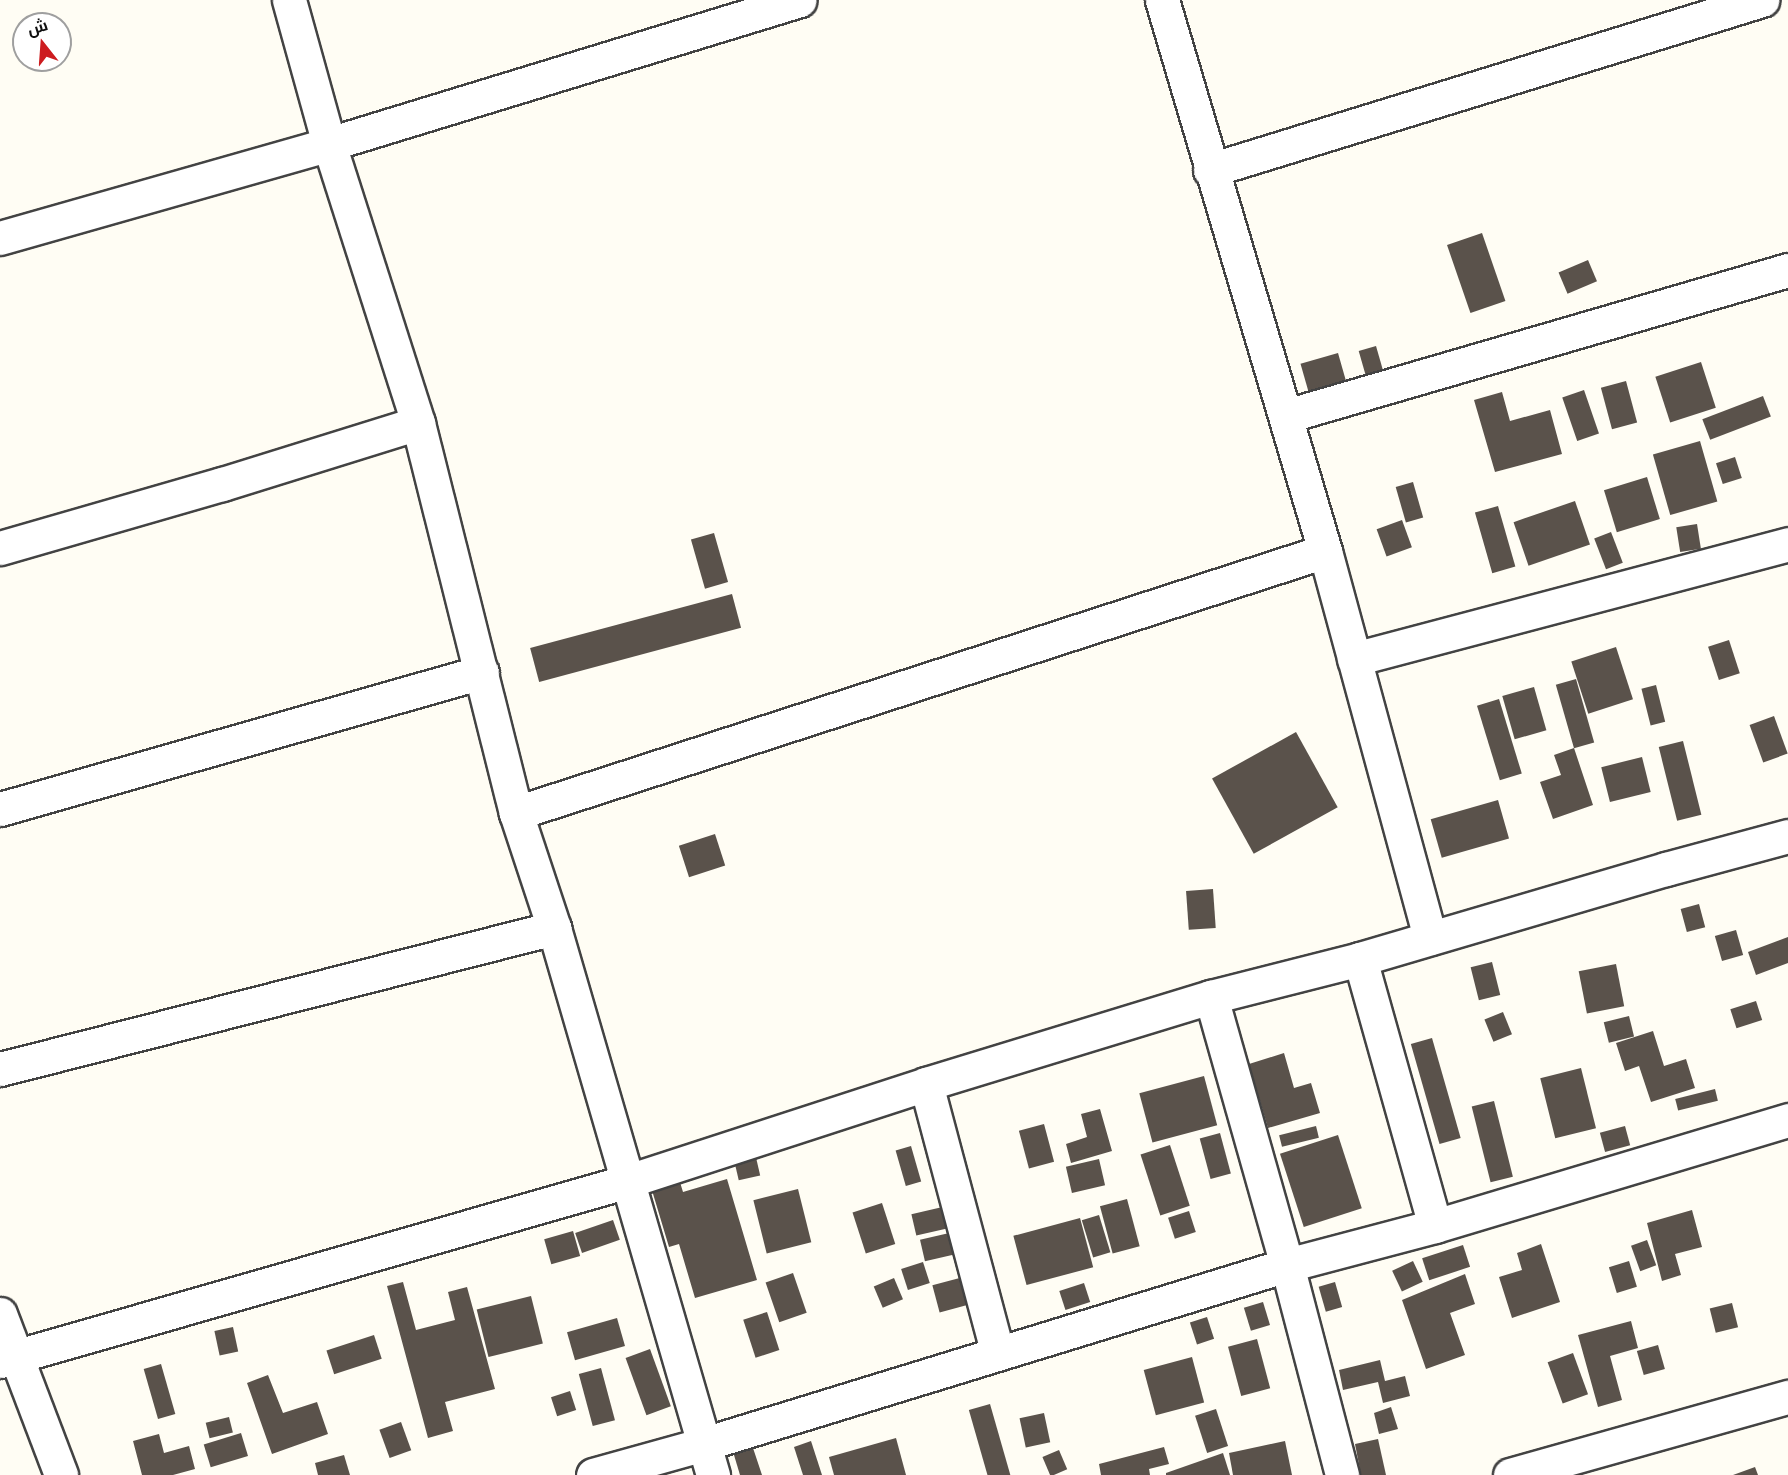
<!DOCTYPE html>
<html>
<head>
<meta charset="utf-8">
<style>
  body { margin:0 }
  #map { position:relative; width:1788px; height:1475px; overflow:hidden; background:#fffdf4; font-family:"IBM Plex Serif",Cairo,serif }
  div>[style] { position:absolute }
  .building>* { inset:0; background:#5a524b; transform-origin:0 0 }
  .roads { filter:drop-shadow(2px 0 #434343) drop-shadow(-2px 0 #434343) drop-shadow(0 2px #434343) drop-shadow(0 -2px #434343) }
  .minor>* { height:33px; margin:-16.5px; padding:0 16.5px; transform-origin:16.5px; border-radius:16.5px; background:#fff }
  span { translate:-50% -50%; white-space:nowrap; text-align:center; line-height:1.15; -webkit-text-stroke:6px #fff; paint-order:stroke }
  .north { position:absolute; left:12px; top:12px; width:60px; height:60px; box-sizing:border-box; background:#fff; border:2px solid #9f9f9f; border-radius:50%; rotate:343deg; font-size:16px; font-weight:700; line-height:24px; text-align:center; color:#101010 }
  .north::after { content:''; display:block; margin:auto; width:21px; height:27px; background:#cd1c1f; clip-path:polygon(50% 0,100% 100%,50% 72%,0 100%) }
</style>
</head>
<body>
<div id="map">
  <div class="building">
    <i style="left:1482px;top:233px;width:72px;height:37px;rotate:71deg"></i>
    <i style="left:1588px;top:260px;width:23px;height:32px;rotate:67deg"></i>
    <i style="left:1376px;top:346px;width:25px;height:18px;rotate:74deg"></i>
    <i style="left:1338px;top:353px;width:29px;height:39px;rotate:74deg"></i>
    <i style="left:1701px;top:362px;width:48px;height:48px;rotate:72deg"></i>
    <i style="left:1626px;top:381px;width:43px;height:26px;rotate:75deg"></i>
    <i style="left:1584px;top:390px;width:46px;height:23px;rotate:71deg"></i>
    <i style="clip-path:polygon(1502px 392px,1510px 421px,1550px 410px,1562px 454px,1495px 472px,1474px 400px)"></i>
    <i style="left:1763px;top:396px;width:22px;height:65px;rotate:69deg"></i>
    <i style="left:1700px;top:441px;width:63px;height:49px;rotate:74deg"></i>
    <i style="left:1735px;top:457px;width:22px;height:20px;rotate:72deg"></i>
    <i style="left:1647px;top:477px;width:44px;height:45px;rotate:73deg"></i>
    <i style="left:1413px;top:482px;width:37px;height:18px;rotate:74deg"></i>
    <i style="left:1575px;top:501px;width:46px;height:65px;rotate:71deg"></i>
    <i style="left:1498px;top:506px;width:63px;height:24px;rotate:74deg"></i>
    <i style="left:1402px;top:520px;width:29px;height:27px;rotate:70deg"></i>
    <i style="left:1697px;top:524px;width:25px;height:21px;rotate:81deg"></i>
    <i style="left:1611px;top:532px;width:33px;height:18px;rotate:69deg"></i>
    <i style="left:714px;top:533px;width:51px;height:24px;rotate:74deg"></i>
    <i style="left:732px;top:594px;width:35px;height:209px;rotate:75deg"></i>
    <i style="left:1729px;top:640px;width:35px;height:22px;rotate:72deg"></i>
    <i style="left:1616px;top:647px;width:55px;height:47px;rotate:72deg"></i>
    <i style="left:1576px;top:679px;width:66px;height:21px;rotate:74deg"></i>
    <i style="left:1656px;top:685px;width:38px;height:15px;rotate:76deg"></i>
    <i style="left:1534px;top:687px;width:45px;height:33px;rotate:74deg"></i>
    <i style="left:1499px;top:699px;width:78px;height:23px;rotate:73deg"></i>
    <i style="left:1774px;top:716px;width:40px;height:26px;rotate:70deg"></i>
    <i style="left:1296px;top:732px;width:86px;height:96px;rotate:61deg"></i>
    <i style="left:1683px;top:741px;width:76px;height:25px;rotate:76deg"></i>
    <i style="clip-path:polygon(1574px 748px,1593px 805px,1553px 819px,1540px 782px,1561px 775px,1554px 755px)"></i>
    <i style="left:1642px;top:757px;width:36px;height:42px;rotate:76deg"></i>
    <i style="left:1498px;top:800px;width:40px;height:70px;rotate:74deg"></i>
    <i style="left:715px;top:834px;width:33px;height:38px;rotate:72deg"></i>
    <i style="left:1213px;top:889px;width:39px;height:27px;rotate:86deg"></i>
    <i style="left:1699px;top:904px;width:24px;height:19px;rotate:75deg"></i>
    <i style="left:1736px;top:930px;width:26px;height:22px;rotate:74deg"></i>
    <i style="clip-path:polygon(1788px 937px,1788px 963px,1756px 975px,1748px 952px)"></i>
    <i style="left:1492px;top:962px;width:34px;height:22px;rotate:76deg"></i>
    <i style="left:1616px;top:964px;width:43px;height:38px;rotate:79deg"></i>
    <i style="left:1756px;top:1001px;width:20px;height:27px;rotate:72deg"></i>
    <i style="left:1503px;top:1012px;width:24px;height:20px;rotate:68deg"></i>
    <i style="left:1629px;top:1016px;width:21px;height:26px;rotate:76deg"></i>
    <i style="clip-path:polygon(1653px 1031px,1664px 1066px,1686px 1059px,1695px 1088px,1651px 1102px,1639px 1066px,1625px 1071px,1616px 1043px)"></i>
    <i style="left:1432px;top:1038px;width:104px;height:22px;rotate:74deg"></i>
    <i style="clip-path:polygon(1284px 1053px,1294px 1088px,1311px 1083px,1320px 1113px,1268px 1128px,1249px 1064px)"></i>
    <i style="left:1581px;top:1068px;width:62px;height:42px;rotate:76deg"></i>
    <i style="left:1204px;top:1076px;width:51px;height:67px;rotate:75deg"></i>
    <i style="left:1715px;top:1089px;width:12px;height:41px;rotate:76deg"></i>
    <i style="left:1494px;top:1101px;width:78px;height:23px;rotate:76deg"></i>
    <i style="clip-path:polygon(1100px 1109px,1112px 1151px,1071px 1163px,1066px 1144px,1087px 1137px,1081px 1114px)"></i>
    <i style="left:1044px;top:1124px;width:39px;height:26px;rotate:75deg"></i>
    <i style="left:1316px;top:1126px;width:12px;height:38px;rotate:76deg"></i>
    <i style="left:1625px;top:1126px;width:20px;height:26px;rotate:75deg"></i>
    <i style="left:1220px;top:1133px;width:42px;height:21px;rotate:75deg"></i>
    <i style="left:1338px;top:1135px;width:77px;height:61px;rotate:72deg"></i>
    <i style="left:1170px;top:1145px;width:64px;height:31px;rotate:72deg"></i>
    <i style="left:911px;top:1146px;width:37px;height:16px;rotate:74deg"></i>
    <i style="left:755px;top:1153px;width:23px;height:22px;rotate:77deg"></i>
    <i style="left:1099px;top:1159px;width:27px;height:34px;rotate:77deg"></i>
    <i style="clip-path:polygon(679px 1179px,683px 1192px,727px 1179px,757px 1280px,695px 1298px,679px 1244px,669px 1247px,651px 1187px)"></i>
    <i style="left:798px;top:1189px;width:55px;height:46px;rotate:76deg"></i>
    <i style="left:1127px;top:1199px;width:49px;height:28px;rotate:75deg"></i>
    <i style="left:964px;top:1202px;width:22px;height:54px;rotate:77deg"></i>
    <i style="left:882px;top:1203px;width:43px;height:31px;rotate:72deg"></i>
    <i style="clip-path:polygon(1692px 1210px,1702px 1247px,1675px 1254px,1681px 1275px,1662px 1281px,1647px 1223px)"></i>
    <i style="left:1189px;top:1211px;width:22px;height:22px;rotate:72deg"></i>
    <i style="left:1099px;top:1215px;width:39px;height:18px;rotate:73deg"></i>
    <i style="left:1080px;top:1218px;width:51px;height:69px;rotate:75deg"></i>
    <i style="left:613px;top:1220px;width:21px;height:40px;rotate:71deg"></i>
    <i style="left:573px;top:1231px;width:26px;height:30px;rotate:74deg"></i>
    <i style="left:958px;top:1231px;width:22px;height:39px;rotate:77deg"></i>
    <i style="left:1647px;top:1240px;width:27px;height:17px;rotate:70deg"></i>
    <i style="clip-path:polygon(1541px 1244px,1560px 1302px,1512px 1318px,1499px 1277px,1522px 1270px,1517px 1253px)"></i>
    <i style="left:1463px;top:1245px;width:23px;height:43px;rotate:72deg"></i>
    <i style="left:1413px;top:1261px;width:23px;height:23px;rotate:65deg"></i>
    <i style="left:1629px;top:1261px;width:27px;height:21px;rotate:73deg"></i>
    <i style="left:923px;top:1262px;width:22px;height:23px;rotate:72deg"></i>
    <i style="left:793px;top:1273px;width:42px;height:29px;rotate:71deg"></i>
    <i style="clip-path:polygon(1465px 1274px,1475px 1304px,1450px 1313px,1465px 1355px,1426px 1369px,1402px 1300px)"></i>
    <i style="left:971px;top:1275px;width:28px;height:40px;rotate:75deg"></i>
    <i style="left:894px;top:1278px;width:23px;height:22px;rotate:67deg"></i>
    <i style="clip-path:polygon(403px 1282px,416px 1330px,455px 1320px,448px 1292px,467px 1287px,495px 1389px,445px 1402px,453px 1431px,428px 1438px,387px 1286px)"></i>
    <i style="left:1335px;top:1282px;width:26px;height:17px;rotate:74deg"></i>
    <i style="left:1084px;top:1283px;width:20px;height:26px;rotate:72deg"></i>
    <i style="left:531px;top:1296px;width:49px;height:56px;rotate:76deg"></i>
    <i style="left:1263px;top:1302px;width:24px;height:20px;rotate:73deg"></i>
    <i style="left:1732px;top:1303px;width:25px;height:23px;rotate:76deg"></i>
    <i style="left:767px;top:1312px;width:40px;height:25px;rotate:72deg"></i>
    <i style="left:1207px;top:1317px;width:23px;height:18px;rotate:72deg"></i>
    <i style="left:617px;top:1318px;width:29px;height:52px;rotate:74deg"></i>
    <i style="clip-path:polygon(1631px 1321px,1638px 1348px,1610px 1356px,1622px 1400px,1598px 1407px,1578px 1335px)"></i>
    <i style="left:233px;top:1327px;width:25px;height:19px;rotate:78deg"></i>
    <i style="left:374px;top:1335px;width:25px;height:50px;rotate:72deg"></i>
    <i style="left:1257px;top:1339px;width:51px;height:30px;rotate:75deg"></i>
    <i style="left:1658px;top:1345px;width:25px;height:22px;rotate:74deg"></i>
    <i style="left:650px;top:1349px;width:61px;height:26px;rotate:70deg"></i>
    <i style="left:1573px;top:1353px;width:44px;height:27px;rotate:70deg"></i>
    <i style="left:1192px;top:1357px;width:47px;height:50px;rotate:75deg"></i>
    <i style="clip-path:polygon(1380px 1360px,1385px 1381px,1405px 1376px,1410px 1396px,1383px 1403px,1378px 1382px,1343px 1390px,1339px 1370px)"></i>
    <i style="left:161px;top:1364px;width:52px;height:18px;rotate:74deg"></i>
    <i style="left:601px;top:1368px;width:54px;height:23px;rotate:75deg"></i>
    <i style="clip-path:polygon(268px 1375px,283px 1413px,317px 1402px,328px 1434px,272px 1454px,247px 1383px)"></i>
    <i style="left:570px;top:1391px;width:20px;height:20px;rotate:72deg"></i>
    <i style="left:990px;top:1404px;width:74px;height:22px;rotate:74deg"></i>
    <i style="clip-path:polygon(1391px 1407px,1398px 1429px,1379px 1434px,1374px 1413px)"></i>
    <i style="left:1216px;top:1409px;width:39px;height:22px;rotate:72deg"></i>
    <i style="left:1044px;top:1413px;width:30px;height:25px;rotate:78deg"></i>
    <i style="left:229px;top:1417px;width:16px;height:24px;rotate:76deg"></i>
    <i style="left:401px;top:1422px;width:30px;height:23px;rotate:70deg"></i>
    <i style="left:241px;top:1433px;width:24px;height:39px;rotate:73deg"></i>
    <i style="clip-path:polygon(159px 1434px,164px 1453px,189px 1446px,195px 1469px,173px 1475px,142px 1475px,133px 1441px)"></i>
    <i style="clip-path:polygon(896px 1438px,906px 1475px,834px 1475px,829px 1457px)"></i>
    <i style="clip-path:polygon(1378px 1439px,1386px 1475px,1361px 1475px,1355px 1444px)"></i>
    <i style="clip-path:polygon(811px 1441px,822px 1475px,803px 1475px,794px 1447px)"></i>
    <i style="clip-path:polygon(1285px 1441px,1292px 1475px,1233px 1475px,1229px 1453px)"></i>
    <i style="clip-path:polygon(1164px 1447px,1169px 1464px,1149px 1469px,1150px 1475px,1101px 1475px,1099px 1464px)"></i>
    <i style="clip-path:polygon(753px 1448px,762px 1475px,740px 1475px,734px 1455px)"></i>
    <i style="left:1059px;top:1450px;width:21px;height:18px;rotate:67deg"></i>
    <i style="clip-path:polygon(1223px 1453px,1230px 1475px,1166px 1475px,1166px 1473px)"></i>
    <i style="clip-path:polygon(344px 1455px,350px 1475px,318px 1475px,315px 1463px)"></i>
    <i style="clip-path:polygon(1755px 1467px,1758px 1475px,1733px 1475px)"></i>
  </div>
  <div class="roads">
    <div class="minor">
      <i style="left:289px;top:0;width:149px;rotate:74.5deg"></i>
      <i style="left:329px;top:144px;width:293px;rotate:72.3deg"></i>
      <i style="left:418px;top:423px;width:402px;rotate:75.9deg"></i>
      <i style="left:516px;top:813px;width:121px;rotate:71.7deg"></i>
      <i style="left:554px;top:928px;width:570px;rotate:73.79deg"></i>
      <i style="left:1162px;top:0;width:575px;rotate:73.52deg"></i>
      <i style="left:1325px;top:551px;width:401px;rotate:74.8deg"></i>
      <i style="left:1210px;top:170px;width:578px;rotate:-17.12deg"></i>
      <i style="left:0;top:238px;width:342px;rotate:-15.9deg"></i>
      <i style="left:329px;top:144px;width:492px;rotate:-17deg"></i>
      <i style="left:1286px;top:416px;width:523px;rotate:-16.22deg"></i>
      <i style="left:0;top:548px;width:231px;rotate:-16.1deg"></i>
      <i style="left:222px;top:484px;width:205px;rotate:-17.3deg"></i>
      <i style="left:1354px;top:659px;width:449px;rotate:-14.8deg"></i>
      <i style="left:0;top:809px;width:501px;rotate:-15.87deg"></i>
      <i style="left:516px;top:813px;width:850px;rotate:-17.94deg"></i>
      <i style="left:1360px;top:959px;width:277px;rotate:74.3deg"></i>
      <i style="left:1211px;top:997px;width:279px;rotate:74.2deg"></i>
      <i style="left:1287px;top:1265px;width:217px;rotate:75.3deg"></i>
      <i style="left:0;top:1069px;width:572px;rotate:-14.28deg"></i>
      <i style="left:926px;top:1084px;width:279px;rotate:75.1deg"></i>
      <i style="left:0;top:1314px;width:172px;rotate:69.2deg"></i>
      <i style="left:0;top:1361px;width:653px;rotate:-15.99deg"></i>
      <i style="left:628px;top:1181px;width:313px;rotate:-18deg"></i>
      <i style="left:926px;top:1084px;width:298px;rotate:-17deg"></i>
      <i style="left:1211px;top:997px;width:154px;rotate:-14.3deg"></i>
      <i style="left:1360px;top:959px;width:319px;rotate:-16.4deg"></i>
      <i style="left:1666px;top:869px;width:126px;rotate:-15.1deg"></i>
      <i style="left:593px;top:1475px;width:115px;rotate:-15.6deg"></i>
      <i style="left:704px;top:1444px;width:610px;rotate:-17.07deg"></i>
      <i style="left:1287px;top:1265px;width:153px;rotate:-14.8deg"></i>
      <i style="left:1435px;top:1226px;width:369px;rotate:-16.7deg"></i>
      <i style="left:1510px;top:1475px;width:289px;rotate:-15.7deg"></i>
    </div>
  </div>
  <div class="north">ش</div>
</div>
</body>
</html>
